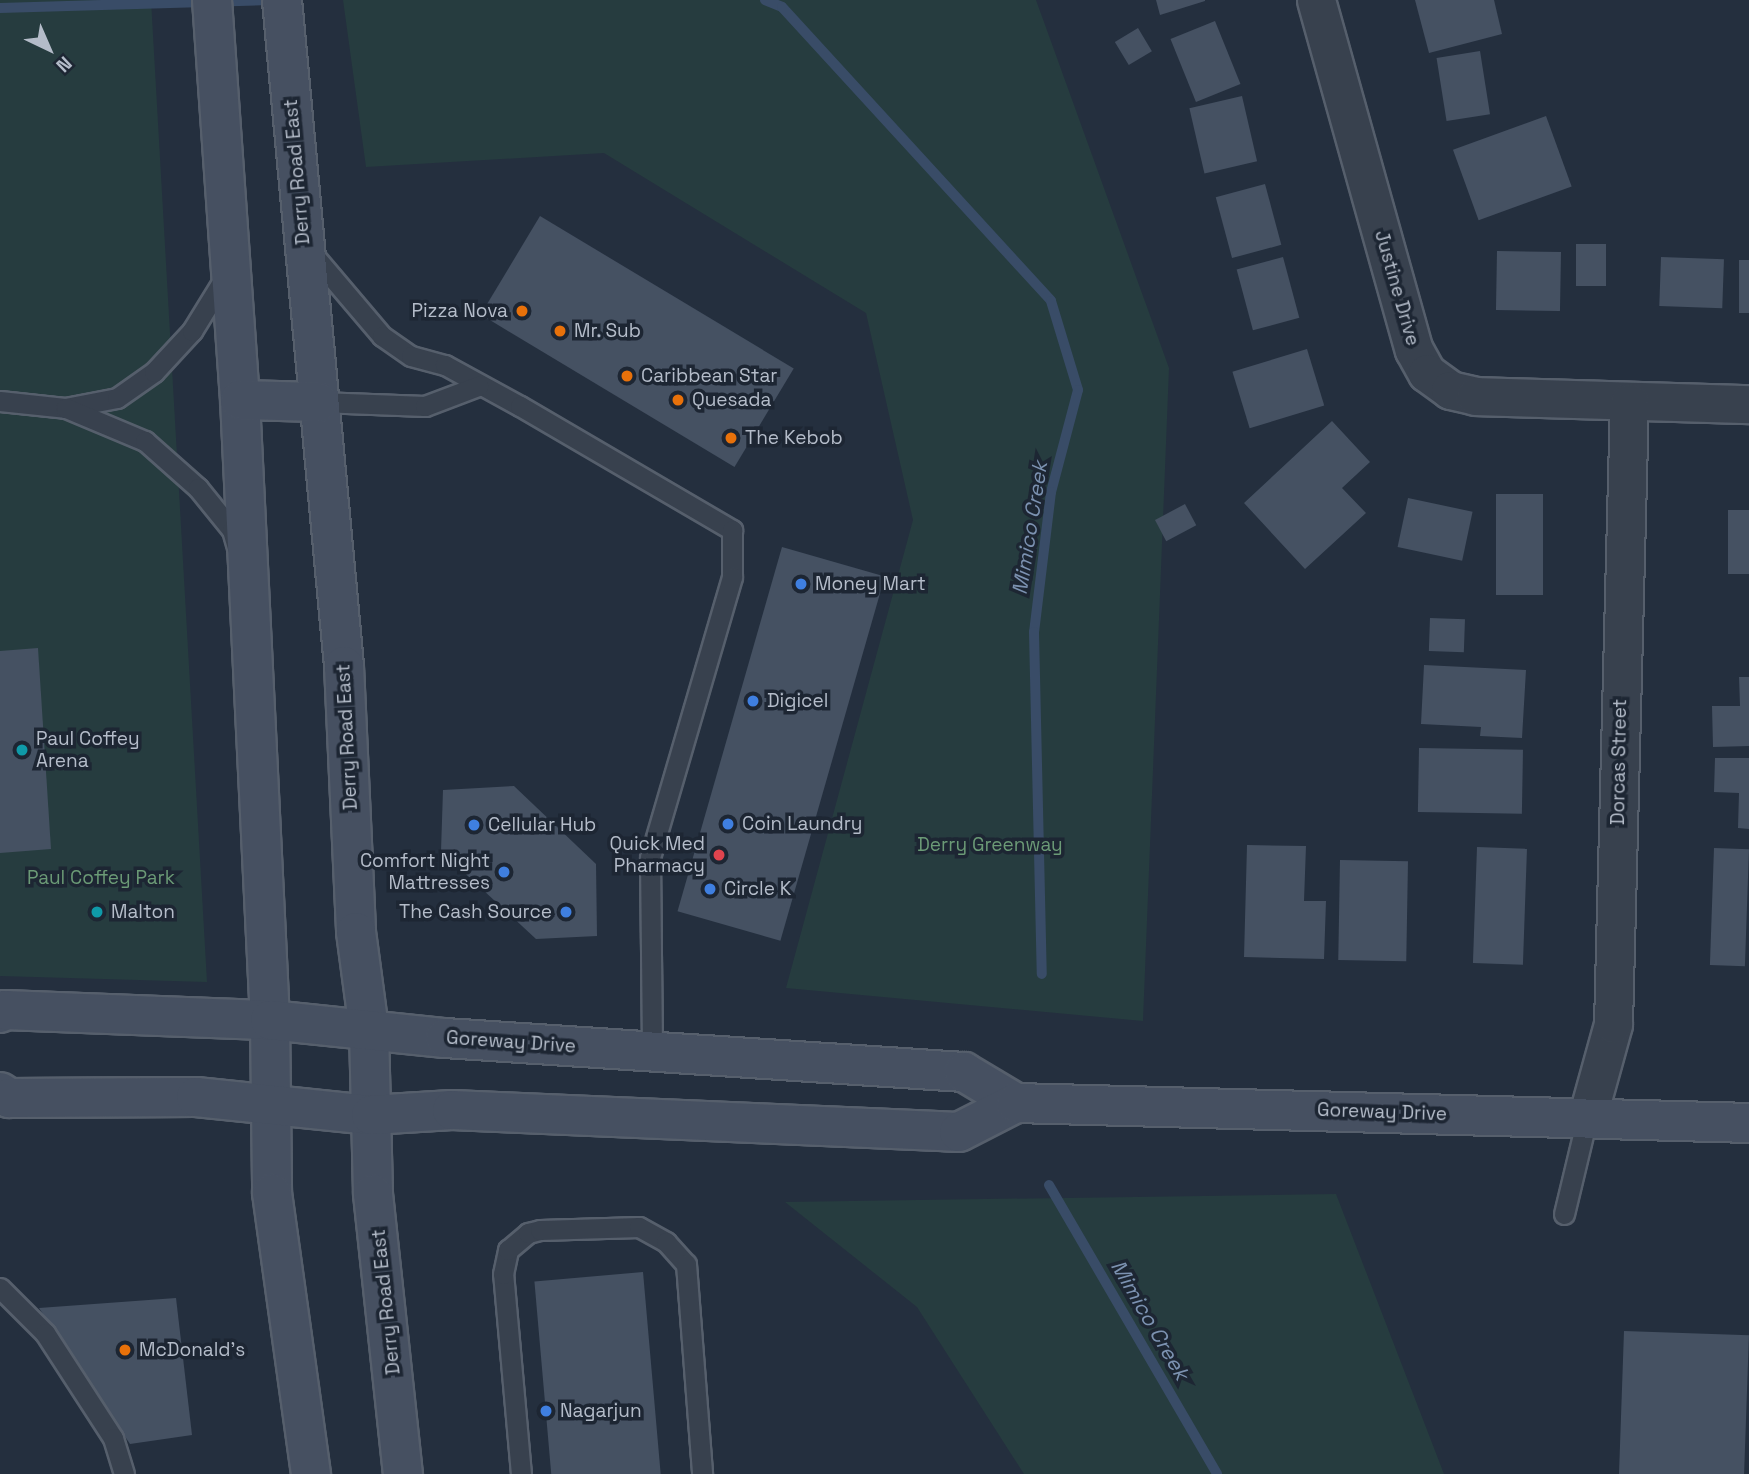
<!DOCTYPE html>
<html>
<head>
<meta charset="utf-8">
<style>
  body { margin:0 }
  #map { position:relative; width:1749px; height:1474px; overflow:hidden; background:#242f3e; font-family:"Space Grotesk",sans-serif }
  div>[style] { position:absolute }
  .green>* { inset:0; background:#263c3f }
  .stream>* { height:10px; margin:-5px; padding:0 5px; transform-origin:5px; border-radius:5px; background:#394c67 }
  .building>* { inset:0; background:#455162; transform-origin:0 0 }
  .roads { filter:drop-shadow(2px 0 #565f6c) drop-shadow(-2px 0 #565f6c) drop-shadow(0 2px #565f6c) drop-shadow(0 -2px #565f6c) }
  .service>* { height:19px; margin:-9.5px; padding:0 9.5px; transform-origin:9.5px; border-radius:9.5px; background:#38414e }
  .minor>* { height:37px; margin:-18.5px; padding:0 18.5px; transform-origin:18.5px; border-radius:18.5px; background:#38414e }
  .secondary>* { height:38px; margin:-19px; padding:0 19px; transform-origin:19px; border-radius:19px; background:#465061 }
  .dots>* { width:19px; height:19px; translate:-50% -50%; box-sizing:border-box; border:4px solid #1d2633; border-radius:50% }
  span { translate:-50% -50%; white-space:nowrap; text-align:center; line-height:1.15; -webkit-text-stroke:7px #1d2633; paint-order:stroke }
  .street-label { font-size:19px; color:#b4bcc9 }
  .poi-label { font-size:19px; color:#b4bcc9 }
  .right { translate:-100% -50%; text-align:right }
  .left { translate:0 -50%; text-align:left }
  .park-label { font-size:19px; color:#6b9a76 }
  .water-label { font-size:21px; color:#7c92b1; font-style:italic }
  .north { position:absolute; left:14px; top:14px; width:70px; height:70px; -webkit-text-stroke:5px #1d2633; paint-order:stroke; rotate:136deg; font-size:19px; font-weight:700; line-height:28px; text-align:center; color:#b4bcc9 }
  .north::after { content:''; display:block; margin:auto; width:24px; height:32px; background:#b4bcc9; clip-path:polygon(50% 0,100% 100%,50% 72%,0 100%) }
</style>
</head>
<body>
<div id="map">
  <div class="green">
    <i style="clip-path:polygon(0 0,151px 0,207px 982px,0 976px)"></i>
    <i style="clip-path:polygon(343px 0,1036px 0,1169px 368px,1143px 1021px,786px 988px,913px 520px,866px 313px,604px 153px,366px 167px)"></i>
    <i style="clip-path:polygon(1336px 1194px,1444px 1474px,1024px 1474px,917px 1307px,785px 1202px)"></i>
  </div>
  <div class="stream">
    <i style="left:765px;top:0;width:18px;rotate:22deg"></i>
    <i style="left:782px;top:7px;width:398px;rotate:47.5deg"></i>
    <i style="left:1051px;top:301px;width:93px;rotate:73.1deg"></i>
    <i style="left:1078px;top:390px;width:106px;rotate:104.8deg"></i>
    <i style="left:1051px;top:492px;width:141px;rotate:96.9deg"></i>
    <i style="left:1034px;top:632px;width:342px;rotate:88.7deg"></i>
    <i style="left:0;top:8px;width:276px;rotate:-1.7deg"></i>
    <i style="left:1049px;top:1185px;width:334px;rotate:59.8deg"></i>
  </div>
  <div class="building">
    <i style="clip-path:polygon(1156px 0,1205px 0,1205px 1px,1160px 15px)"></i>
    <i style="clip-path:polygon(1415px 0,1494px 0,1502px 34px,1429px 53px)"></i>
    <i style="left:1215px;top:21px;width:68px;height:48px;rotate:68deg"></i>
    <i style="left:1138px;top:28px;width:27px;height:27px;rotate:59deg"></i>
    <i style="left:1480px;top:51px;width:64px;height:44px;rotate:81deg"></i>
    <i style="left:1242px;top:96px;width:67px;height:54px;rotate:77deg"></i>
    <i style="left:1546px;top:116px;width:75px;height:99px;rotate:70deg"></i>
    <i style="left:1265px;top:184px;width:63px;height:51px;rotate:75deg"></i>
    <i style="left:540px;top:216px;width:296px;height:115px;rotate:31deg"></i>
    <i style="left:1576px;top:244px;width:30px;height:42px"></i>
    <i style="left:1497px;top:251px;width:64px;height:59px;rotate:1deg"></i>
    <i style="left:1283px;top:257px;width:63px;height:48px;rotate:75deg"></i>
    <i style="left:1661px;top:257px;width:63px;height:49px;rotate:2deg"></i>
    <i style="left:1739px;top:260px;width:10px;height:53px"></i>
    <i style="left:1307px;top:349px;width:59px;height:78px;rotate:73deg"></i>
    <i style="clip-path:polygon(1332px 421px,1370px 462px,1342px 488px,1366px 513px,1305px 569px,1244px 503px)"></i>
    <i style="left:1496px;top:494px;width:47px;height:101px"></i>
    <i style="left:1408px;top:498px;width:66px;height:50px;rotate:12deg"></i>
    <i style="left:1185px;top:504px;width:24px;height:34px;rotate:62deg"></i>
    <i style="left:1728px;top:510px;width:21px;height:64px"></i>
    <i style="left:782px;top:547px;width:107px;height:379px;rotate:16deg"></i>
    <i style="left:1430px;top:618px;width:35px;height:33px;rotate:2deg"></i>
    <i style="clip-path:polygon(38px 648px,51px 849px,0 853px,0 651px)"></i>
    <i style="clip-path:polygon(1424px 665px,1526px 670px,1522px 738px,1480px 736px,1481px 727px,1421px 724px)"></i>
    <i style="clip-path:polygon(1739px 677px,1749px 677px,1749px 746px,1713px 747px,1712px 706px,1740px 706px)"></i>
    <i style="left:1419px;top:748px;width:104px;height:64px;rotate:1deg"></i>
    <i style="clip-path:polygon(1715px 758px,1749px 758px,1749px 829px,1738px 828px,1739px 793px,1714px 792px)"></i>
    <i style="clip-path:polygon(514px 786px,596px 864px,597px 936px,536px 939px,441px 851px,443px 790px)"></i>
    <i style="clip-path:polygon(1247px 845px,1306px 846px,1304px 901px,1326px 901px,1324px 959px,1244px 957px)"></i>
    <i style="left:1477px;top:847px;width:50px;height:116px;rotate:2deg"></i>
    <i style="left:1714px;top:848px;width:35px;height:117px;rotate:2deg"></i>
    <i style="left:1340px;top:860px;width:68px;height:100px;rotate:1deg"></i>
    <i style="left:643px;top:1272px;width:203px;height:109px;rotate:85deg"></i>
    <i style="clip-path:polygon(176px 1298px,192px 1435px,130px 1444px,39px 1308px)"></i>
    <i style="left:1624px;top:1331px;width:125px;height:143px;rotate:2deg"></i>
  </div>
  <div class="roads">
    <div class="service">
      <i style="left:309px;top:250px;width:113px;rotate:49.7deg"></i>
      <i style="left:382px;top:336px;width:35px;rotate:35deg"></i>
      <i style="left:411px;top:356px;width:35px;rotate:15deg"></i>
      <i style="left:445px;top:365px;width:85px;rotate:28.7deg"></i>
      <i style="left:520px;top:406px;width:246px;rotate:30.3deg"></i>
      <i style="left:732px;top:530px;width:47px;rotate:90deg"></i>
      <i style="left:732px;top:577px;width:292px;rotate:106.3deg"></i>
      <i style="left:650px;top:857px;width:192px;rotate:89.4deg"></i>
      <i style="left:0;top:401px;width:65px;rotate:6.1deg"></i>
      <i style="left:65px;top:408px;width:53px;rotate:-10.9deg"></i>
      <i style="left:117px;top:398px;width:45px;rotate:-35.1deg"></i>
      <i style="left:154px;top:372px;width:56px;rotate:-47.2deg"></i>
      <i style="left:192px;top:331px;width:67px;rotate:-58.4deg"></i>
      <i style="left:319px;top:402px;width:106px;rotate:2.2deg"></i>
      <i style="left:425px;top:406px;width:57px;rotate:-20.7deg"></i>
      <i style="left:66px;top:408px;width:86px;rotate:22.7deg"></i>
      <i style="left:145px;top:441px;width:71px;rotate:41.6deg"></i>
      <i style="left:198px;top:488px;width:54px;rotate:51deg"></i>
      <i style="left:232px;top:530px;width:19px;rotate:74deg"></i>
      <i style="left:1564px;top:1214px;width:99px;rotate:-76.5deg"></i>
      <i style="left:0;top:1288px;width:64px;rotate:45deg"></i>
      <i style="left:45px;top:1333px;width:125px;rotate:57.1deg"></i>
      <i style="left:113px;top:1438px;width:38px;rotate:73deg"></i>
      <i style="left:521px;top:1474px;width:201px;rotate:-95.1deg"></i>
      <i style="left:503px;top:1274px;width:25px;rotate:-78deg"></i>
      <i style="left:508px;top:1250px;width:26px;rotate:-40deg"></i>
      <i style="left:528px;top:1233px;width:12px;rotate:-14deg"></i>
      <i style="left:540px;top:1230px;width:99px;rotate:-1.7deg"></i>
      <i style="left:639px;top:1227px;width:31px;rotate:29deg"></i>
      <i style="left:666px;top:1242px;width:30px;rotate:48deg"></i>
      <i style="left:686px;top:1264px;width:211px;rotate:85.6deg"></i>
    </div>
    <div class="minor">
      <i style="left:1316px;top:0;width:363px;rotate:74.4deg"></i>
      <i style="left:1414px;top:350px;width:26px;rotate:61deg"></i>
      <i style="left:1427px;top:373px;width:29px;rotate:36deg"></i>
      <i style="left:1450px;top:390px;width:26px;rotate:13deg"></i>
      <i style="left:1475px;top:396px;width:274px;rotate:1.7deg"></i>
      <i style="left:1587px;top:1118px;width:98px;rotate:-74.5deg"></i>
      <i style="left:1613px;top:1024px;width:622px;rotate:-88.53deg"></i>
    </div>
    <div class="secondary">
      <i style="left:212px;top:0;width:401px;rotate:86deg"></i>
      <i style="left:240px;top:400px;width:621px;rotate:87.23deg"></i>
      <i style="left:270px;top:1020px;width:173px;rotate:89.3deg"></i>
      <i style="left:272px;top:1193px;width:284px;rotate:82.1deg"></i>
      <i style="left:282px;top:0;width:669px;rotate:84.68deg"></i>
      <i style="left:344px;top:666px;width:266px;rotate:87.4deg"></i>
      <i style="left:356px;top:932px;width:99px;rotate:82.4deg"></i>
      <i style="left:369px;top:1030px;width:164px;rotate:88.6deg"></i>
      <i style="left:373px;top:1194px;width:282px;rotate:83.9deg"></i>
      <i style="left:240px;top:400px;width:79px;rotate:1.5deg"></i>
      <i style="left:0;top:1013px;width:6px;rotate:-31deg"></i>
      <i style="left:5px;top:1010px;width:265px;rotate:2.2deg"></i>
      <i style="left:270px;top:1020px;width:176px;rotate:5.9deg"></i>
      <i style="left:445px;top:1038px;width:520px;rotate:3.75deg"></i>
      <i style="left:964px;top:1072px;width:61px;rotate:30.8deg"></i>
      <i style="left:0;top:1092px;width:11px;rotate:34deg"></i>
      <i style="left:9px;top:1098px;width:187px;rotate:-0.3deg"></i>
      <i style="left:196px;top:1097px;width:176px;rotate:5.9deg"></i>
      <i style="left:371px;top:1115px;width:81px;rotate:-3.5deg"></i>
      <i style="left:452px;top:1110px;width:507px;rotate:2.48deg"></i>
      <i style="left:959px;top:1132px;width:64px;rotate:-27deg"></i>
      <i style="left:1016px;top:1103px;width:733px;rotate:1.56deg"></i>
    </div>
  </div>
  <div class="dots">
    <i style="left:522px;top:311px;background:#e8710a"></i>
    <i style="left:560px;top:331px;background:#e8710a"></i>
    <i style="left:627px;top:376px;background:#e8710a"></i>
    <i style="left:678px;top:400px;background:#e8710a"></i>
    <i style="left:731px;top:438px;background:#e8710a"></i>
    <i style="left:801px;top:584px;background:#3f7fe0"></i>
    <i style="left:753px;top:701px;background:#3f7fe0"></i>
    <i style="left:22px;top:750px;background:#0f9aa8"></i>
    <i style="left:728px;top:824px;background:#3f7fe0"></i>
    <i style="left:474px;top:825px;background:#3f7fe0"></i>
    <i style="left:719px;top:855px;background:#e0444e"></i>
    <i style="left:504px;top:872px;background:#3f7fe0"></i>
    <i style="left:710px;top:889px;background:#3f7fe0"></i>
    <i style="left:97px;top:912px;background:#0f9aa8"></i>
    <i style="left:566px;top:912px;background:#3f7fe0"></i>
    <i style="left:125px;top:1350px;background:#e8710a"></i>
    <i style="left:546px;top:1411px;background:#3f7fe0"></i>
  </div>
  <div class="street-label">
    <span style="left:297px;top:172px;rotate:-95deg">Derry Road East</span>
    <span style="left:1397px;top:288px;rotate:74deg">Justine Drive</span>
    <span style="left:347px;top:737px;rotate:-93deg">Derry Road East</span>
    <span style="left:1619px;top:762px;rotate:-89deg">Dorcas Street</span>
    <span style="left:511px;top:1042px;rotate:4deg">Goreway Drive</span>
    <span style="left:1382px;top:1112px;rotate:2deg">Goreway Drive</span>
    <span style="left:386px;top:1302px;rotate:-96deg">Derry Road East</span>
  </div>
  <div class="poi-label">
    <span class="right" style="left:508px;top:311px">Pizza Nova</span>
    <span class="left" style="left:574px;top:331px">Mr. Sub</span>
    <span class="left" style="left:641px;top:376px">Caribbean Star</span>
    <span class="left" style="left:692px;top:400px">Quesada</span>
    <span class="left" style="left:745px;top:438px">The Kebob</span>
    <span class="left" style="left:815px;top:584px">Money Mart</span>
    <span class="left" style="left:767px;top:701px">Digicel</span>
    <span class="left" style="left:36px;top:750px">Paul Coffey<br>Arena</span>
    <span class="left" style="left:742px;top:824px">Coin Laundry</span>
    <span class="left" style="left:488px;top:825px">Cellular Hub</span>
    <span class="right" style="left:705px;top:855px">Quick Med<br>Pharmacy</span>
    <span class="right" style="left:490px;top:872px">Comfort Night<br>Mattresses</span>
    <span class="left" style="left:724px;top:889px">Circle K</span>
    <span class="left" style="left:111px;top:912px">Malton</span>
    <span class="right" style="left:552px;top:912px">The Cash Source</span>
    <span class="left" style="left:139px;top:1350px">McDonald's</span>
    <span class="left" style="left:560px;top:1411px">Nagarjun</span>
  </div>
  <div class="park-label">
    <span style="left:990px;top:845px">Derry Greenway</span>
    <span style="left:101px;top:878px">Paul Coffey Park</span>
  </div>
  <div class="water-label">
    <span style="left:1030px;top:528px;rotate:-81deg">Mimico Creek</span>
    <span style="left:1150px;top:1320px;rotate:60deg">Mimico Creek</span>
  </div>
  <div class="north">N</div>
</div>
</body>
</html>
